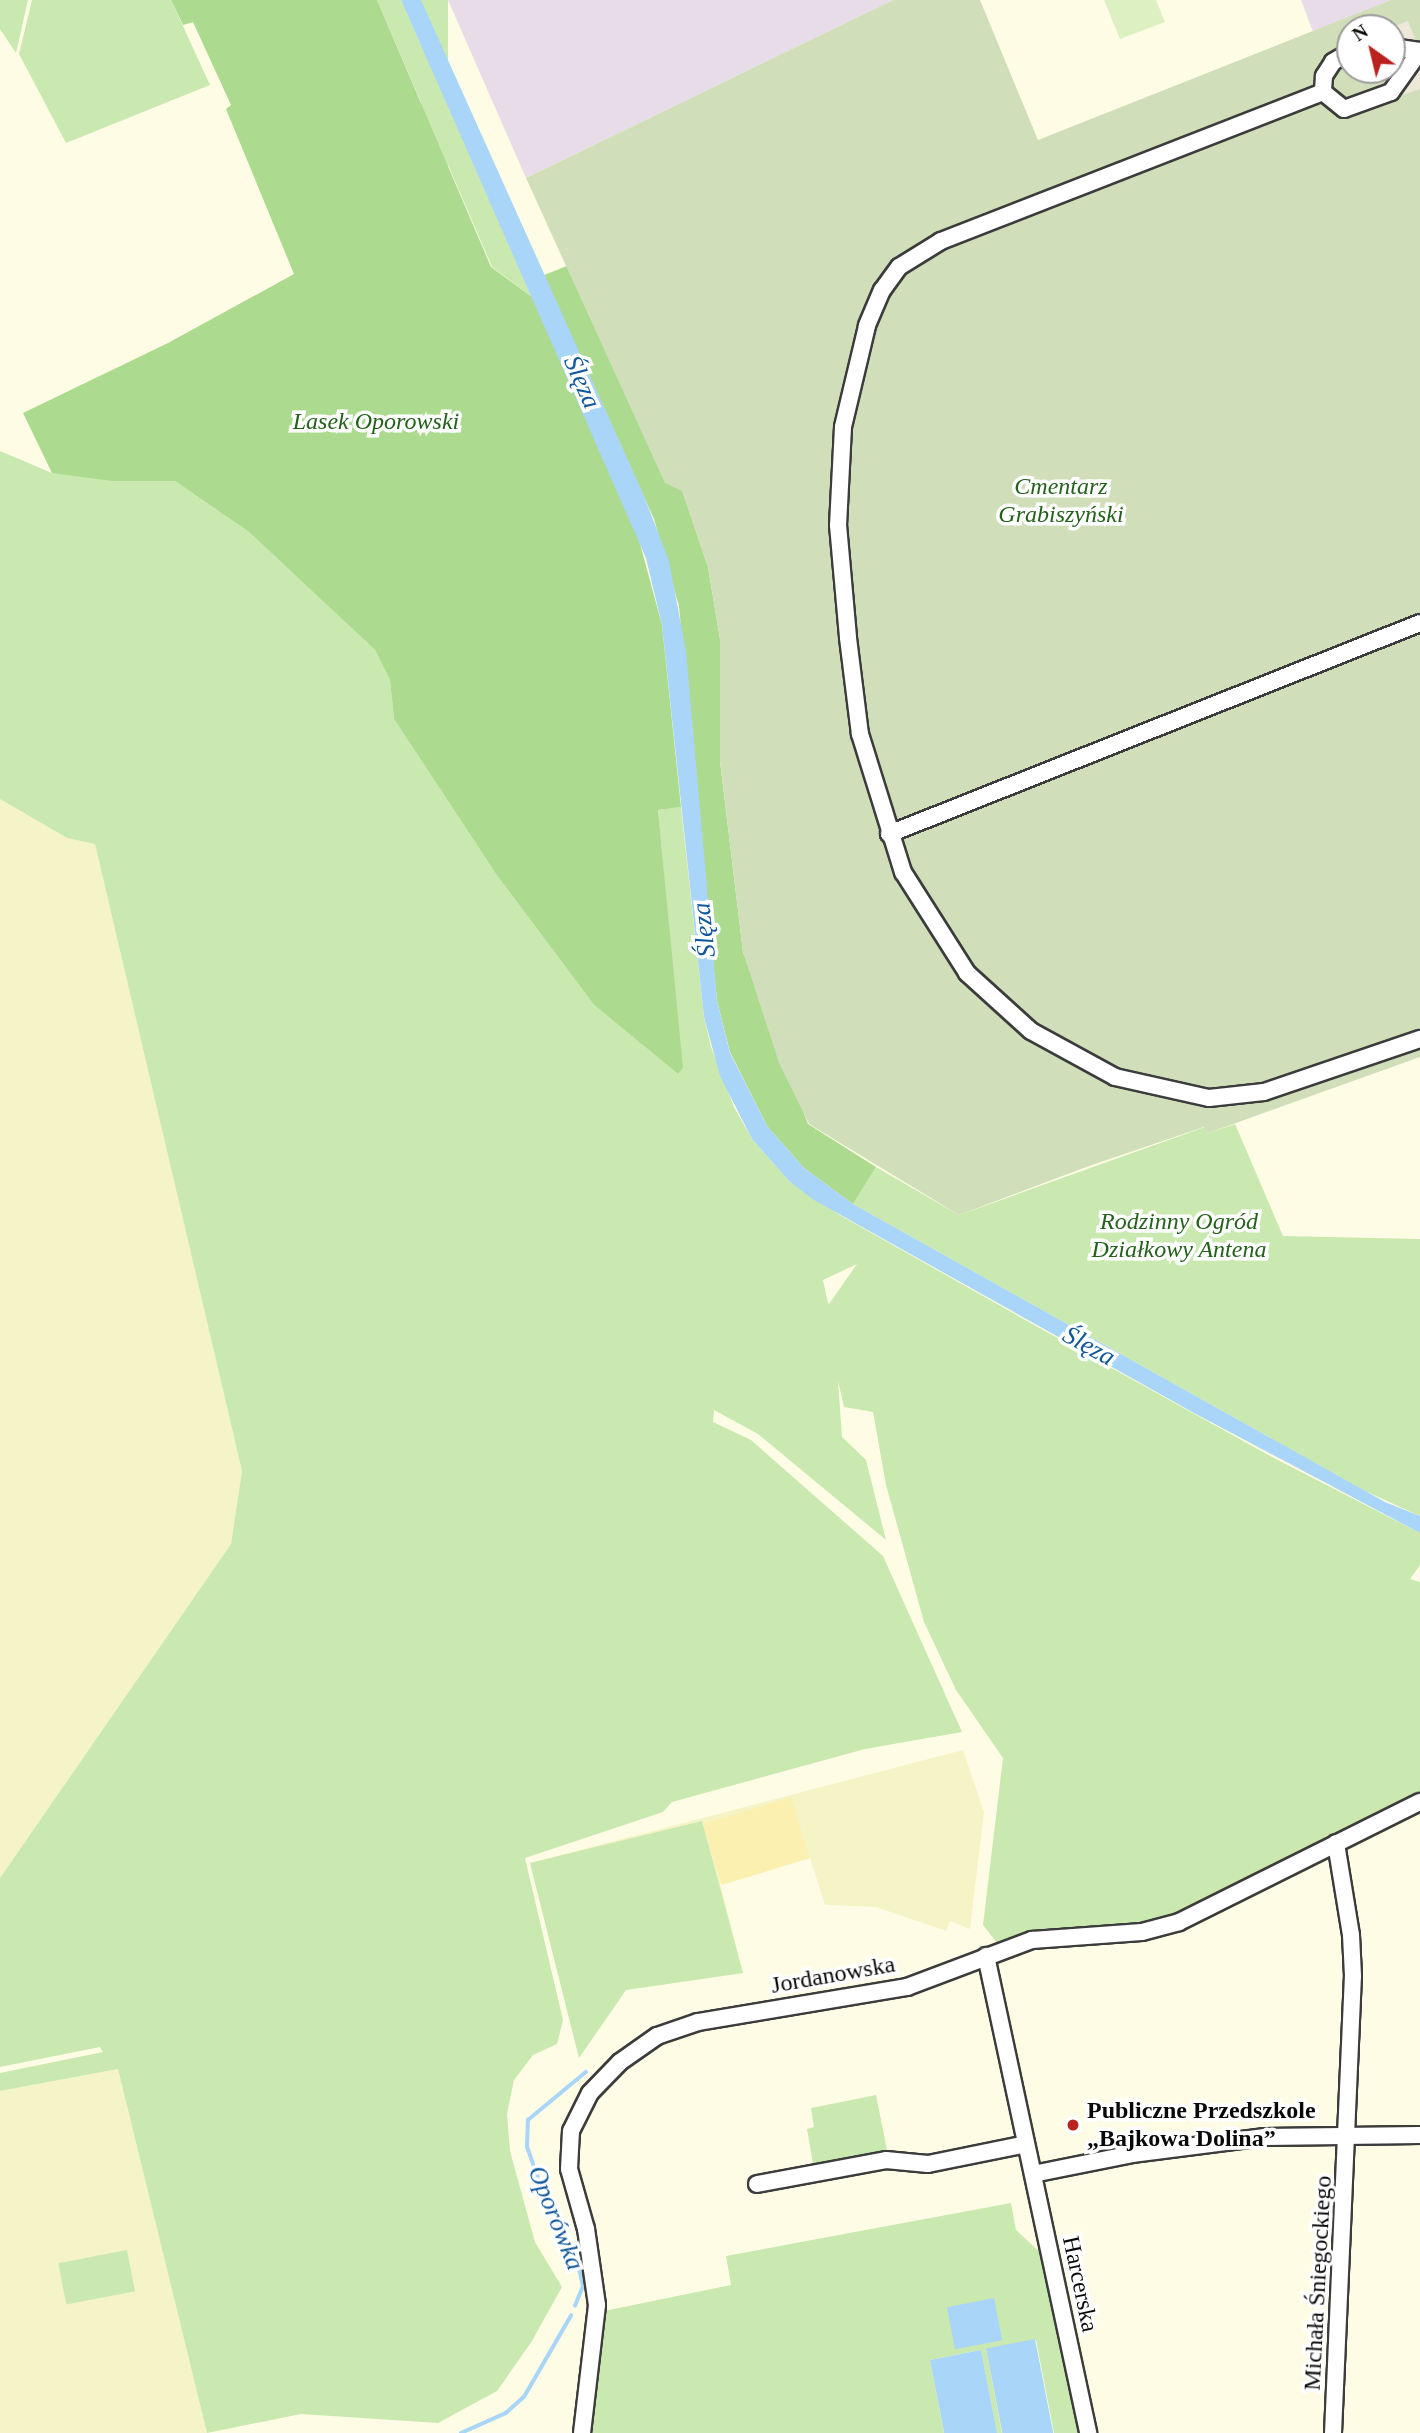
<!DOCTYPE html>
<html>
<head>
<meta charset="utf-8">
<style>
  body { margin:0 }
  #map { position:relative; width:1420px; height:2433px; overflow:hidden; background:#fffce6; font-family:"Times New Roman",serif }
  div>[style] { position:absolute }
  .industrial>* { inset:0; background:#e9dce9 }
  .farmland>* { inset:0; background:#f5f4c6 }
  .green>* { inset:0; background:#cae9b0; transform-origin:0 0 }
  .forest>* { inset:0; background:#acda8f }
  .sand>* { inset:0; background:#fcf0b1; transform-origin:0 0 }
  .cemetery>* { inset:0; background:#d0dfb9 }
  .pitch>* { inset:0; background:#ddf0c2 }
  .plaza>* { inset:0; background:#ede8d7 }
  .water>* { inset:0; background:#a9d5f8; transform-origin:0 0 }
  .stream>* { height:3.5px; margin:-1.75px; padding:0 1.75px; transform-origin:1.75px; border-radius:1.75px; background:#a9d5f8 }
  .roads { filter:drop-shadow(2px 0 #3c3c3c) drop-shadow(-2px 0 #3c3c3c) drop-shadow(0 2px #3c3c3c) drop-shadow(0 -2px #3c3c3c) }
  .street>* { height:16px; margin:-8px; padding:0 8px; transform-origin:8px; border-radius:8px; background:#fff }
  .dots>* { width:19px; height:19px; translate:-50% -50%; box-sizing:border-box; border:4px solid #fff; border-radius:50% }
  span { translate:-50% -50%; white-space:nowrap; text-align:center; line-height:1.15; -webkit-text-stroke:7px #fff; paint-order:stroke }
  .park-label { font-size:24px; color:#24611a; font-style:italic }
  .street-label { font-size:24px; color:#090909 }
  .poi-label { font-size:24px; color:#090909; font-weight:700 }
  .left { translate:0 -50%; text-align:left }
  .water-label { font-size:26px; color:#11579c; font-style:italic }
  .north { position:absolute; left:1336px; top:14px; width:70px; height:70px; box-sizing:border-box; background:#fff; border:2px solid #9d9d9d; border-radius:50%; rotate:326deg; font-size:19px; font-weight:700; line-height:28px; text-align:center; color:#090909 }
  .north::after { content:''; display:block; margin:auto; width:24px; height:32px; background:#bb221f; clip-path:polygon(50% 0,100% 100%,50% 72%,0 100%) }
</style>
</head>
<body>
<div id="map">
  <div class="industrial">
    <i style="clip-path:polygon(448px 0,893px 0,526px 178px)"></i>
    <i style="clip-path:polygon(1301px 0,1391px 0,1313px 32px)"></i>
  </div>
  <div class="farmland">
    <i style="clip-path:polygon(0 799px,67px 838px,95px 844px,242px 1471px,231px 1544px,0 1878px)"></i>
    <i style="clip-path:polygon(963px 1750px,984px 1812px,970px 1929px,950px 1921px,946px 1931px,876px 1907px,825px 1905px,810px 1858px,720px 1883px,743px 1973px,626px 1990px,579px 2058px,530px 1863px)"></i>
    <i style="clip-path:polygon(118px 2069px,207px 2433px,0 2433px,0 2091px)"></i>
  </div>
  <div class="green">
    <i style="clip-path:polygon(0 0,28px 0,16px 53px,0 29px)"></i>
    <i style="clip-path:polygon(32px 0,171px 0,210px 85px,66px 143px,19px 54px)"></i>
    <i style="clip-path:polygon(377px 0,401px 0,532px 297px,492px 267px)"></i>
    <i style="left:421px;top:0;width:27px;height:301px"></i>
    <i style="clip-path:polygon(evenodd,0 451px,52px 473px,175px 481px,249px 532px,375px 650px,390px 680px,394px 719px,496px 874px,594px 1005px,678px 1074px,682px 1068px,658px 810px,681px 807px,704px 1017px,711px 1047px,734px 1107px,752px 1139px,789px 1181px,838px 1214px,1036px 1326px,1272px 1457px,1420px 1533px,1420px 1565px,1410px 1579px,1420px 1582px,1420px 1794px,1306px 1848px,1217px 1900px,1160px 1921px,1047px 1931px,998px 1944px,983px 1925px,1003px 1758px,956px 1690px,924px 1622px,886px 1485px,873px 1412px,844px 1407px,838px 1381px,842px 1437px,866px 1460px,886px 1540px,758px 1434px,714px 1410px,713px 1422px,751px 1440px,883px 1556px,962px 1732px,865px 1749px,672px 1802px,663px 1812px,525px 1858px,563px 2020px,557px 2044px,533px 2055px,514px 2080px,507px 2114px,510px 2151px,535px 2242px,562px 2287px,532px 2341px,497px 2391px,438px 2423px,301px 2414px,207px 2433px,118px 2069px,0 2091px,0 2073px,103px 2052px,100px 2047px,0 2067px,0 1878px,231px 1544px,242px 1471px,95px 844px,67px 838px,0 799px,0 451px,857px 1264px,829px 1304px,828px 1303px,823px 1280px,857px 1264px)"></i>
    <i style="clip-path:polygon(1235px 1124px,1283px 1236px,1420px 1239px,1420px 1516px,1365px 1491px,853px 1204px,876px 1167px,959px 1215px,1205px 1127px,1208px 1133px)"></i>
    <i style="clip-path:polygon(702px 1821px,743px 1973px,626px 1990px,579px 2058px,530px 1863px)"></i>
    <i style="clip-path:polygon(876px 2095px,887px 2150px,813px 2164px,807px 2129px,814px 2127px,811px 2108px)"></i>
    <i style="clip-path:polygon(1011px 2203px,1016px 2230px,1042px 2254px,1080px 2433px,1054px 2433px,1036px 2340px,986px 2349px,1002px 2433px,997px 2433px,981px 2350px,930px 2360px,944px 2433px,587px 2433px,592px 2372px,599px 2363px,604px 2311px,731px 2285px,726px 2256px)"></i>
    <i style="left:127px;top:2250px;width:42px;height:70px;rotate:79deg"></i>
  </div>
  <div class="forest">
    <i style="clip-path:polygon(171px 0,377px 0,491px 267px,532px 297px,552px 337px,635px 525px,662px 625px,681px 807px,658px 810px,683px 1068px,678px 1074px,594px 1005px,496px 874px,394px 719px,390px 680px,375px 650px,249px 532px,175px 481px,112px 481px,52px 473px,23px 413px,168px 343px,294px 274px,226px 109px,231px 105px,193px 22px,183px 25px)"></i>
    <i style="clip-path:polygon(567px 266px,665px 482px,682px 490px,708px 567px,720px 639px,720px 761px,743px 952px,808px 1124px,876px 1167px,853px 1204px,804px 1168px,767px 1126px,730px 1052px,717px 1001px,679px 606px,654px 519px,544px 275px)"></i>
  </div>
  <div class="sand">
    <i style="left:791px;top:1797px;width:64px;height:92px;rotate:73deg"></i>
  </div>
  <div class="cemetery">
    <i style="clip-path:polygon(evenodd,893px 0,980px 0,1038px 140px,1391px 0,1420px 0,1420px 1057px,1208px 1133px,1204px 1127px,1089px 1166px,959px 1215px,809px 1124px,779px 1063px,743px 952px,720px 761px,720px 639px,708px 567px,682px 491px,665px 483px,526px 178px,893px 0,1350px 28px,1392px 28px,1392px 70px,1350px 70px,1350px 28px)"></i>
  </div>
  <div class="pitch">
    <i style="clip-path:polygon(1104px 0,1156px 0,1165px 22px,1120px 39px)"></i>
  </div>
  <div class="plaza">
    <i style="clip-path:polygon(1408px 21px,1420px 52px,1420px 89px,1393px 98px,1382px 70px,1392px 70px,1390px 28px)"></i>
  </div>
  <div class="water">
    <i style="clip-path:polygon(401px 0,421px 0,644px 496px,669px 561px,686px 651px,717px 1001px,730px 1053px,767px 1126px,804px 1168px,853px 1204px,1385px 1502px,1420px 1516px,1420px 1533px,1194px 1413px,814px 1200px,789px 1181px,752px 1139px,720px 1076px,704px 1017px,662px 625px,646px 558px)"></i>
    <i style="left:994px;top:2298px;width:43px;height:48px;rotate:79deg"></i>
    <i style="left:1035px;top:2339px;width:96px;height:50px;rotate:79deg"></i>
    <i style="left:981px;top:2350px;width:85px;height:52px;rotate:79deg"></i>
  </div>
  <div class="stream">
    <i style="left:575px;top:2306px;width:22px;rotate:-68deg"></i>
    <i style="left:583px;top:2286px;width:23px;rotate:-103deg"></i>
    <i style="left:578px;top:2264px;width:47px;rotate:-121deg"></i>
    <i style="left:554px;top:2224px;width:82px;rotate:-109.3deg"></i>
    <i style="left:527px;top:2147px;width:27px;rotate:-88deg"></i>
    <i style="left:528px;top:2120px;width:75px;rotate:-39.6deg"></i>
    <i style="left:461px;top:2433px;width:49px;rotate:-24deg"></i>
    <i style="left:506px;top:2413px;width:24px;rotate:-42deg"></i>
    <i style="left:524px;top:2397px;width:94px;rotate:-59.9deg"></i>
  </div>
  <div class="roads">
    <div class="street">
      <i style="left:1392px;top:47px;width:28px;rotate:8deg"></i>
      <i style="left:1350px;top:52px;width:20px;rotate:150deg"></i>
      <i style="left:1333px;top:62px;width:17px;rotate:123deg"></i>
      <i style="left:1324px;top:76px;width:16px;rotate:94deg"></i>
      <i style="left:1323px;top:92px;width:27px;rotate:39deg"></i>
      <i style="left:1344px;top:109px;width:50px;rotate:-19.9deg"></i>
      <i style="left:1391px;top:92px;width:50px;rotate:-54.7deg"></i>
      <i style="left:1323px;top:92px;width:410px;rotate:158.7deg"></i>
      <i style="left:941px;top:241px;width:49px;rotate:148.2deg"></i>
      <i style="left:899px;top:267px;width:29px;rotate:126deg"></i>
      <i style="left:882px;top:290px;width:39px;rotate:113deg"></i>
      <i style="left:867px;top:326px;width:104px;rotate:103.4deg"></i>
      <i style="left:843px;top:427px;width:98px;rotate:92.9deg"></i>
      <i style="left:838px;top:525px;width:113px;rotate:84.9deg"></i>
      <i style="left:848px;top:638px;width:97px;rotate:82.9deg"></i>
      <i style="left:860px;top:734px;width:145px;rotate:72.7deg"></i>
      <i style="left:903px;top:872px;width:120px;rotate:57.6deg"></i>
      <i style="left:967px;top:973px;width:86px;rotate:42.2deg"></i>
      <i style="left:1031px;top:1031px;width:96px;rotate:28.7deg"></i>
      <i style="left:1115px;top:1077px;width:96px;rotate:12.6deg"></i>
      <i style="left:1209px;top:1098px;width:55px;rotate:-6.2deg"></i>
      <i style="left:1264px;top:1092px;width:165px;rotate:-18.8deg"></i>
      <i style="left:889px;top:834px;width:571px;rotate:-21.67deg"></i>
      <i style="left:986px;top:1956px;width:488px;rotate:77.9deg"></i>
      <i style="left:1033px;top:2174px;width:101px;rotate:-11.4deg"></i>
      <i style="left:1132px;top:2154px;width:134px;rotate:-7.3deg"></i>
      <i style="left:1265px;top:2137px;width:155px;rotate:-0.7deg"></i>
      <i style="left:757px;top:2184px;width:131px;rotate:-10.5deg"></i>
      <i style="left:886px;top:2160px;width:42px;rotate:5.4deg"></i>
      <i style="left:928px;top:2164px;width:100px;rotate:-11.5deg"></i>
      <i style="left:582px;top:2433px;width:129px;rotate:-83.3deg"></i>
      <i style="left:597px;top:2305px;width:77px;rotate:-98.2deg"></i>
      <i style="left:586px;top:2229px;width:62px;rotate:-105.8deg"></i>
      <i style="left:569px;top:2169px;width:38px;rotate:-87deg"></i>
      <i style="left:571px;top:2131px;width:42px;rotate:-63.4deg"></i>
      <i style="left:590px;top:2093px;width:43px;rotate:-45.9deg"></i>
      <i style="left:620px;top:2062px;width:45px;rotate:-35.1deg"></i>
      <i style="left:657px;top:2036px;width:43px;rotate:-18.9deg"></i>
      <i style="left:698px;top:2022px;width:212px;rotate:-9.5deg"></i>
      <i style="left:907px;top:1987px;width:134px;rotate:-20.6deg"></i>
      <i style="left:1032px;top:1940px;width:110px;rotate:-4.2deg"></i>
      <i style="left:1142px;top:1932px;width:38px;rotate:-15deg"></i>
      <i style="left:1179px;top:1922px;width:269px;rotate:-26.5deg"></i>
      <i style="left:1333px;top:2433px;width:457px;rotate:-87.5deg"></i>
      <i style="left:1353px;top:1976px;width:41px;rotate:-92.8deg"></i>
      <i style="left:1351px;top:1935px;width:93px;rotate:-99.3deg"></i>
    </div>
  </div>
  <div class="dots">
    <i style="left:1073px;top:2125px;background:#bb221f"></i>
  </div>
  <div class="park-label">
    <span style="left:376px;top:422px">Lasek Oporowski</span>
    <span style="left:1061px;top:501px">Cmentarz<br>Grabiszyński</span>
    <span style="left:1179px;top:1236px">Rodzinny Ogród<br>Działkowy Antena</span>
  </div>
  <div class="street-label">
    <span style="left:833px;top:1975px;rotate:-10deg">Jordanowska</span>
    <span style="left:1318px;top:2283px;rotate:-87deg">Michała Śniegockiego</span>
    <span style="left:1080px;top:2284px;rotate:78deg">Harcerska</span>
  </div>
  <div class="poi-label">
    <span class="left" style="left:1087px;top:2125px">Publiczne Przedszkole<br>„Bajkowa Dolina”</span>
  </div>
  <div class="water-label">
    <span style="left:582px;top:382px;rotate:66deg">Ślęza</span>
    <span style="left:704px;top:930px;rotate:-96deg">Ślęza</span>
    <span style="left:1089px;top:1346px;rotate:29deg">Ślęza</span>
    <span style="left:556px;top:2218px;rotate:68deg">Oporówka</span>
  </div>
  <div class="north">N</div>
</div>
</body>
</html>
